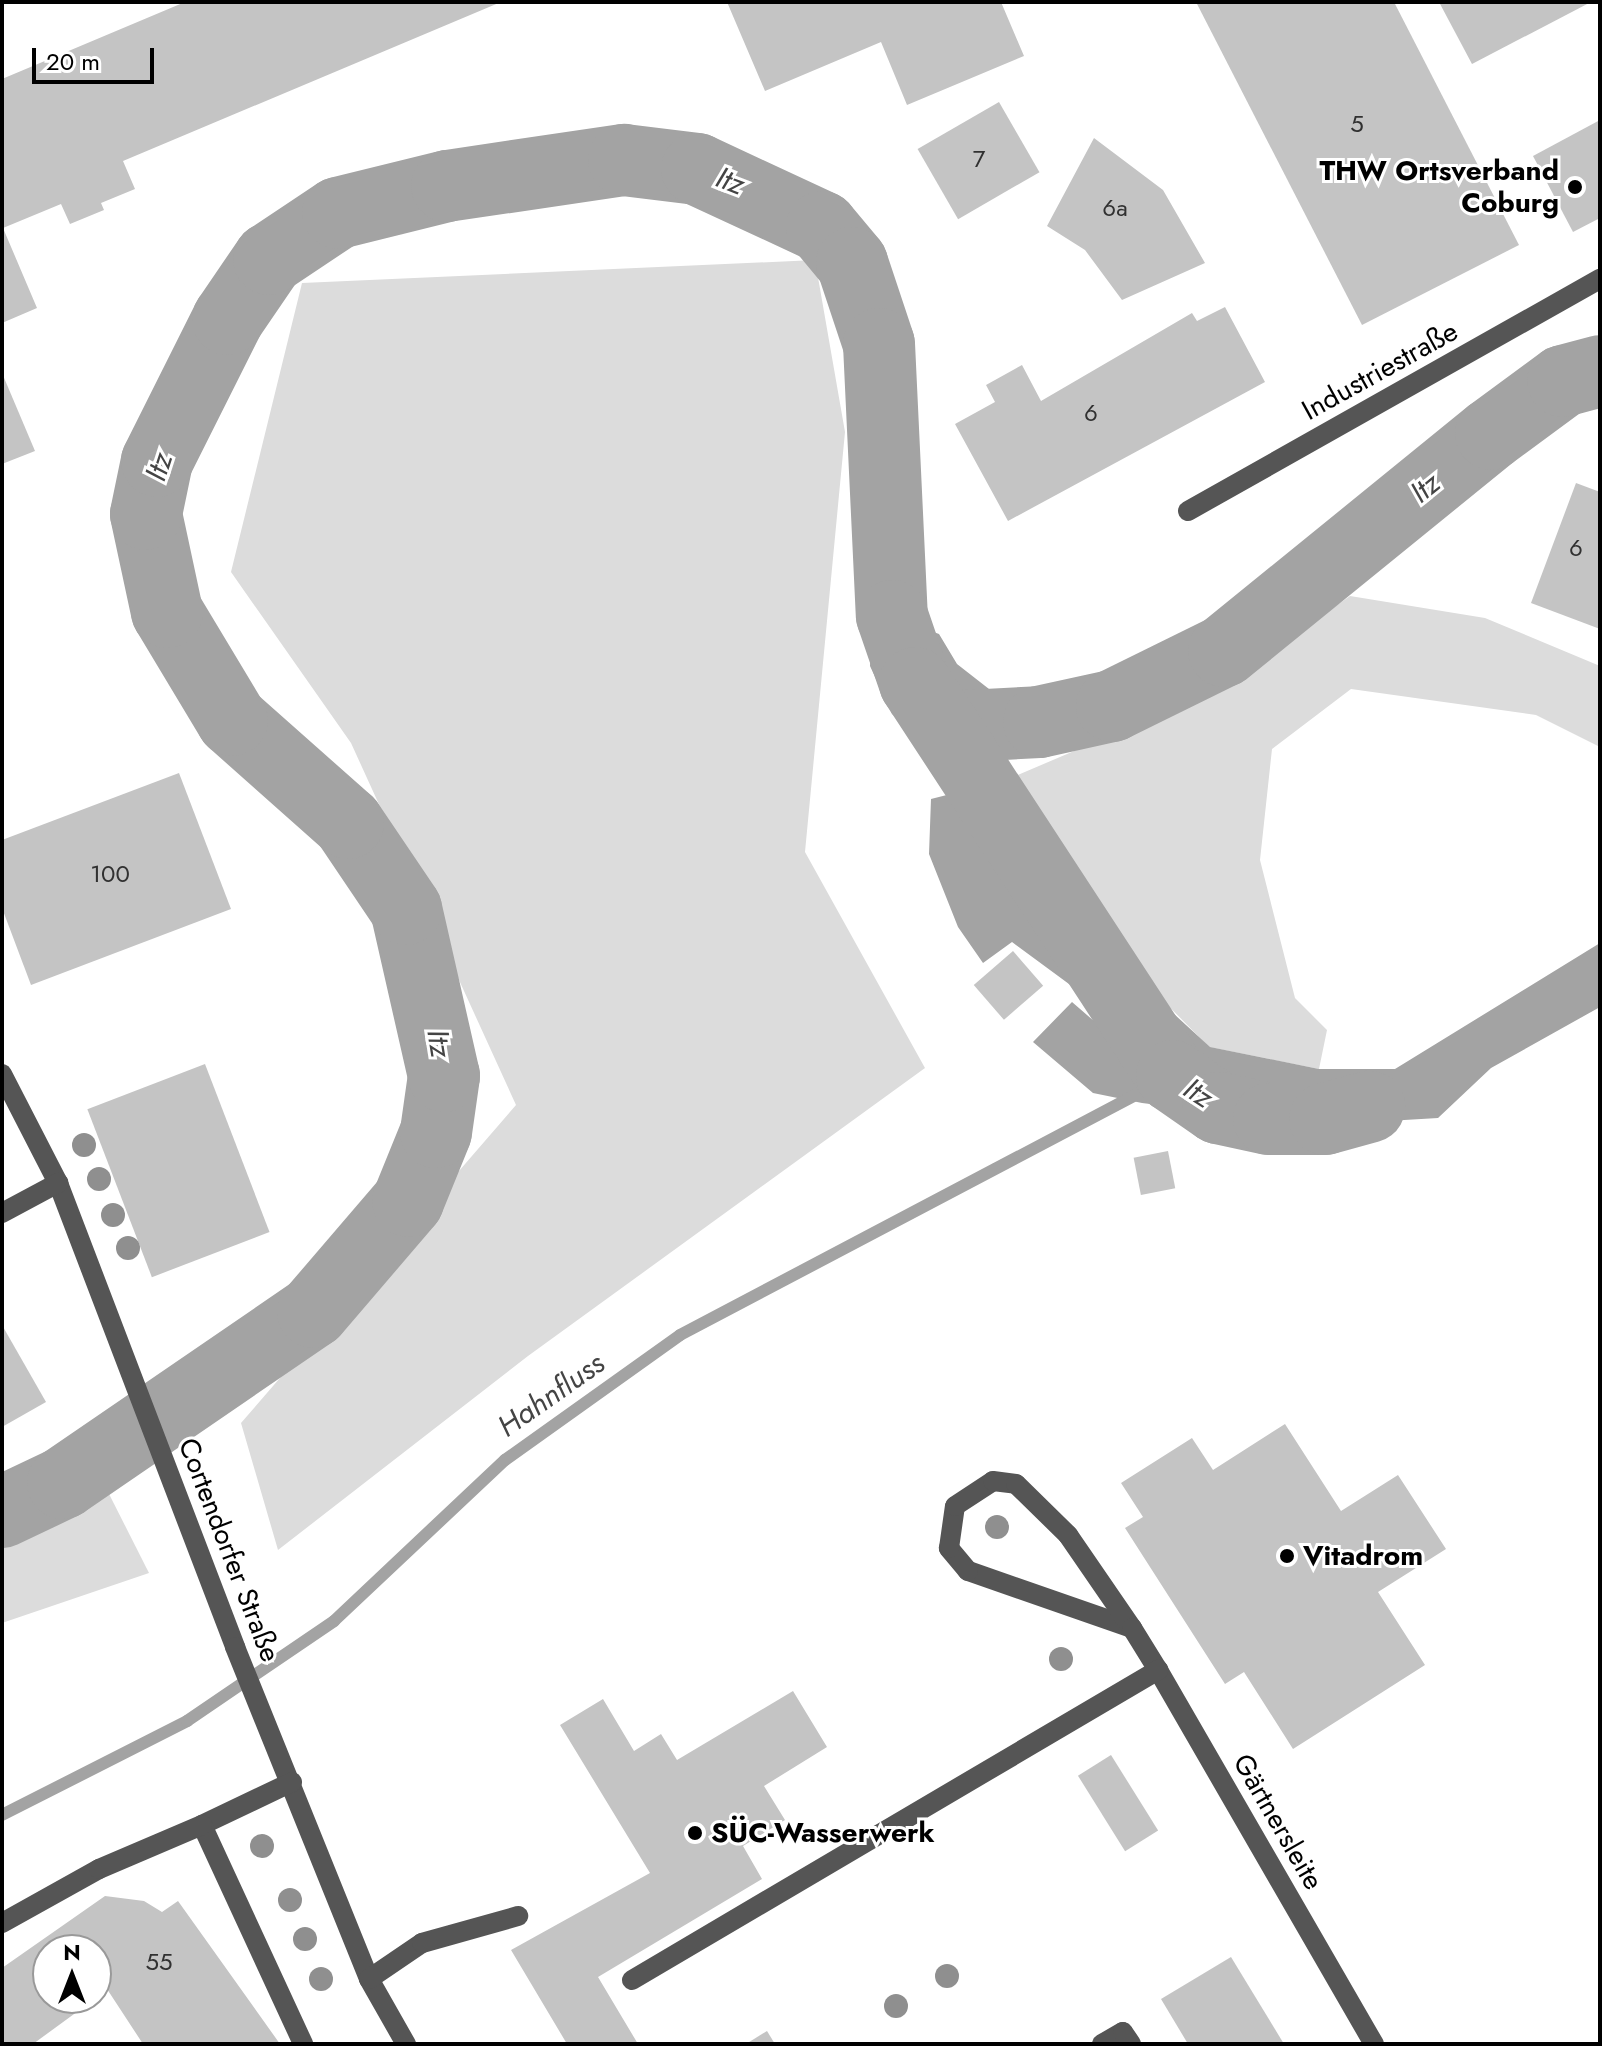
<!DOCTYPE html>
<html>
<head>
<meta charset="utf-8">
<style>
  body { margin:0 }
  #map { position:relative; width:1602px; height:2046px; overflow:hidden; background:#fff; font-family:Jost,sans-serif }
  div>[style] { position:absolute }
  .green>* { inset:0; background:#dcdcdc }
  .water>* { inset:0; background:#a3a3a3 }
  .stream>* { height:12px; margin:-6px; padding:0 6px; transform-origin:6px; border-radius:6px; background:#a3a3a3 }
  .river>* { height:72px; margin:-36px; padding:0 36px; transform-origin:36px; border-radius:36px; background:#a3a3a3 }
  .building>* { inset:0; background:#c4c4c4; transform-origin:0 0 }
  .minor>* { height:20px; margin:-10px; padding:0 10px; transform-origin:10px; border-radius:10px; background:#555 }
  .trees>* { width:24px; height:24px; margin:-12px; border-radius:50%; background:#8f8f8f }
  .dots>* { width:22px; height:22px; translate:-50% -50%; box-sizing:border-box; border:4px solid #fff; border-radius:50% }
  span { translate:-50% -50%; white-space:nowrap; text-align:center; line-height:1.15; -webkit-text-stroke:6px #fff; paint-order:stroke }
  .number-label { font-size:24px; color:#313131 }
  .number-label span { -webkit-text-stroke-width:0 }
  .poi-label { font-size:28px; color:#000; font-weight:700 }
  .right { translate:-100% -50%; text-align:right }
  .left { translate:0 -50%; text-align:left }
  .street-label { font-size:28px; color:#000 }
  .water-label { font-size:30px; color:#444; font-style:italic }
  .frame { position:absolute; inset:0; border:4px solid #000; pointer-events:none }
  .north { position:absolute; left:32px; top:1934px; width:80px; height:80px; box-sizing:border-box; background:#fff; border:2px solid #999; border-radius:50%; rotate:0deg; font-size:22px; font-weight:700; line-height:32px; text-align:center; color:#000 }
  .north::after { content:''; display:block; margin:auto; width:28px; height:36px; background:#000; clip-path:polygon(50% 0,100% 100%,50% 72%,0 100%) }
  .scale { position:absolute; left:32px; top:48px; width:122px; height:36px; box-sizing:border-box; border:4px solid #000; border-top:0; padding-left:10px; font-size:24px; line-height:28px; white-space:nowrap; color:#000; -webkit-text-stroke:6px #fff; paint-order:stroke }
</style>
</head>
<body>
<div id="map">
  <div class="green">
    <i style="clip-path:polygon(815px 260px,845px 432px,805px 852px,925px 1068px,528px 1356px,278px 1550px,241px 1423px,516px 1105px,351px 743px,231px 572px,302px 283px)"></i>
    <i style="clip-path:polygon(1350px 596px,1485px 618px,1600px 666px,1600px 747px,1536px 715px,1351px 689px,1272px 749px,1260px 860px,1295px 998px,1327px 1030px,1319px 1069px,1209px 1047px,1130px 967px,1006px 780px,1215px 691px)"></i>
    <i style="clip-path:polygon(105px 1486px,149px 1573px,2px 1623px,2px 1542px)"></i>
  </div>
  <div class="water">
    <i style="clip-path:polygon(873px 610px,939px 634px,957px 664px,989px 689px,976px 747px,928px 743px,892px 714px,870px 666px)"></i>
    <i style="clip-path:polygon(1006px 780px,1130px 967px,1088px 998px,1012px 942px,983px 963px,958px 927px,929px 854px,931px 799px)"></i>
    <i style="clip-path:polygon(1600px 943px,1600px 1007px,1491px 1068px,1438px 1118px,1320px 1125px,1142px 1103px,1093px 1093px,1033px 1042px,1072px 1002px,1117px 1041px,1174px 1014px,1210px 1047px,1319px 1069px,1395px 1069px)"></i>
  </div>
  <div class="stream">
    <i style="left:2px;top:1815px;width:208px;rotate:-26.9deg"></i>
    <i style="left:187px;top:1721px;width:178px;rotate:-34.2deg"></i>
    <i style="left:334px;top:1621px;width:235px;rotate:-43.3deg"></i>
    <i style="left:505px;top:1460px;width:215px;rotate:-35.5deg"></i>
    <i style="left:680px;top:1335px;width:521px;rotate:-27.79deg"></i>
  </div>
  <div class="river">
    <i style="left:948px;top:727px;width:91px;rotate:-3.1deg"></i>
    <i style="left:1039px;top:722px;width:75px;rotate:-12.4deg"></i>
    <i style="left:1112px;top:706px;width:125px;rotate:-26.2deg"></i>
    <i style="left:1224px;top:651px;width:344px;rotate:-39.1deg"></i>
    <i style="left:1491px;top:434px;width:89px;rotate:-36.4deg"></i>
    <i style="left:1563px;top:381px;width:38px;rotate:-15deg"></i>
    <i style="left:2px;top:1512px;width:68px;rotate:-25.4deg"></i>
    <i style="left:63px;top:1483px;width:303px;rotate:-34.4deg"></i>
    <i style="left:313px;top:1312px;width:146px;rotate:-49.4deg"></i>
    <i style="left:408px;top:1201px;width:74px;rotate:-67.9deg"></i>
    <i style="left:436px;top:1132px;width:57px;rotate:-81.9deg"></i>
    <i style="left:444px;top:1076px;width:171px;rotate:-102.8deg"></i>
    <i style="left:406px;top:909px;width:104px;rotate:-124deg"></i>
    <i style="left:348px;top:823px;width:155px;rotate:-138.4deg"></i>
    <i style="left:232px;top:720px;width:126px;rotate:-121deg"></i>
    <i style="left:167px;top:612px;width:100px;rotate:-102.1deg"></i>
    <i style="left:146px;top:514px;width:54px;rotate:-78.3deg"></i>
    <i style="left:157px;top:461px;width:159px;rotate:-63.4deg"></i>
    <i style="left:228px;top:319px;width:73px;rotate:-55.7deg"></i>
    <i style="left:269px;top:259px;width:83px;rotate:-33.7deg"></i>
    <i style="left:338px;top:213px;width:112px;rotate:-13.9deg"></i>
    <i style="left:447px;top:186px;width:179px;rotate:-8.4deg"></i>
    <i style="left:624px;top:160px;width:74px;rotate:7deg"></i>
    <i style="left:697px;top:169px;width:138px;rotate:24.9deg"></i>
    <i style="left:822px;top:227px;width:47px;rotate:50.2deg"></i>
    <i style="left:852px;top:263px;width:85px;rotate:71.6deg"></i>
    <i style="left:879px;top:344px;width:272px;rotate:87.3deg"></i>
    <i style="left:892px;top:616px;width:71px;rotate:71.1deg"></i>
    <i style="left:915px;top:683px;width:470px;rotate:56.8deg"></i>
    <i style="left:1172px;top:1076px;width:56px;rotate:34.8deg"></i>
    <i style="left:1218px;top:1108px;width:52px;rotate:12.2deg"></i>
    <i style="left:1269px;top:1119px;width:56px"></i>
    <i style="left:1325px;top:1119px;width:46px;rotate:-15.3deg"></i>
  </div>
  <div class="building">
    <i style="clip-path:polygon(185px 2px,501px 2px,123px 161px,135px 189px,101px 203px,104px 210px,70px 224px,61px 204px,3px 228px,37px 308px,2px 323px,2px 79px)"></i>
    <i style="clip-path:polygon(727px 2px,1001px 2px,1024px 56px,907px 105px,881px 42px,765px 91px)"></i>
    <i style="clip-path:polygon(1196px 2px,1394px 2px,1519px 245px,1362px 325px)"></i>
    <i style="clip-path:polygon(1439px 2px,1591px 2px,1472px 64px)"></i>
    <i style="left:999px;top:102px;width:81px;height:94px;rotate:60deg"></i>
    <i style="clip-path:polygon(1600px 120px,1600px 218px,1573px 232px,1533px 156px)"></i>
    <i style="clip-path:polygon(1094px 138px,1163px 190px,1205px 263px,1122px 300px,1085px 250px,1047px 226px)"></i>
    <i style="clip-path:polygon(1225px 307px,1265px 382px,1008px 521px,955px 424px,995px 402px,986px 385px,1022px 365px,1041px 401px,1192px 313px,1197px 321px)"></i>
    <i style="clip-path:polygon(2px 373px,35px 451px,2px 464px)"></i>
    <i style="clip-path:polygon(1576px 483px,1600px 492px,1600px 629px,1531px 603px)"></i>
    <i style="clip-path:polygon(179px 773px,231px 909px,31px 985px,2px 908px,2px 840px)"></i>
    <i style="left:1013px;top:951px;width:46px;height:52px;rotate:49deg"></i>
    <i style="left:205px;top:1064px;width:180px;height:126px;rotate:69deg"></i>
    <i style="left:1168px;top:1151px;width:38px;height:35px;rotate:79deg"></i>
    <i style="clip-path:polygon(2px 1325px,46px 1402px,2px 1427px)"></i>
    <i style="clip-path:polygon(1285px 1424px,1341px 1511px,1398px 1475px,1446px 1549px,1378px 1592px,1425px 1665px,1293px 1749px,1244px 1672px,1225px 1684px,1125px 1528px,1143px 1517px,1121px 1483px,1192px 1438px,1213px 1470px)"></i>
    <i style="clip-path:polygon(793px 1691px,827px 1747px,764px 1786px,785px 1820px,743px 1846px,762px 1879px,598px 1977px,638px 2044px,567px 2044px,511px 1950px,650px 1873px,560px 1725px,603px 1699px,634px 1751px,661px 1734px,677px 1760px)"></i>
    <i style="left:1111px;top:1755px;width:89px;height:39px;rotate:58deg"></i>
    <i style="clip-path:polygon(105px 1896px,144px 1901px,162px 1912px,178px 1901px,280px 2044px,143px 2044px,107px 1989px,96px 1998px,96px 1950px,48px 1950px,48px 1998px,96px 1998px,33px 2044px,2px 2044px,2px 1968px)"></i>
    <i style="clip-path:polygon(1231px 1957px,1284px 2044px,1188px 2044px,1161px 1999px)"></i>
    <i style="clip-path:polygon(767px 2031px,775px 2044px,746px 2044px)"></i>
  </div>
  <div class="minor">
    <i style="left:1188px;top:511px;width:473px;rotate:-29.4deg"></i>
    <i style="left:2px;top:1074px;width:123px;rotate:62.8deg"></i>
    <i style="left:58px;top:1183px;width:497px;rotate:69.1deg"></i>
    <i style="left:235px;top:1647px;width:358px;rotate:68deg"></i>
    <i style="left:369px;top:1979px;width:75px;rotate:60.4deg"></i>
    <i style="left:2px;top:1213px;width:64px;rotate:-28.2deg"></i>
    <i style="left:1132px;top:1628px;width:174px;rotate:-160.8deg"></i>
    <i style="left:968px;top:1571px;width:30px;rotate:-130deg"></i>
    <i style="left:949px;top:1548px;width:42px;rotate:-81.9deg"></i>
    <i style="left:955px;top:1506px;width:45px;rotate:-33.3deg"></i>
    <i style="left:993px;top:1481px;width:23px;rotate:7deg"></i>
    <i style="left:1016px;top:1484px;width:73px;rotate:44.4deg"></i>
    <i style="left:1068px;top:1535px;width:113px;rotate:55.5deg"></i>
    <i style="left:1132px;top:1628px;width:49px;rotate:58.2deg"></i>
    <i style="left:1158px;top:1670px;width:432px;rotate:60deg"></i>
    <i style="left:292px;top:1782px;width:100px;rotate:154.5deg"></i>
    <i style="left:202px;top:1825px;width:241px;rotate:65.2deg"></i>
    <i style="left:2px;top:1923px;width:111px;rotate:-29.1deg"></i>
    <i style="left:99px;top:1869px;width:112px;rotate:-23.1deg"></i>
    <i style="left:369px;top:1979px;width:64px;rotate:-34.2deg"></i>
    <i style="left:422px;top:1943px;width:100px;rotate:-15.7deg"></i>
    <i style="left:632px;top:1980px;width:611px;rotate:-30.51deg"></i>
    <i style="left:1102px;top:2044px;width:24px;rotate:-30deg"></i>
    <i style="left:1123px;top:2032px;width:14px;rotate:56deg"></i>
  </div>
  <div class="trees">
    <i style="left:84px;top:1145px"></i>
    <i style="left:99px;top:1179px"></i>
    <i style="left:113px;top:1215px"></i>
    <i style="left:128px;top:1248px"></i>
    <i style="left:997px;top:1527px"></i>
    <i style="left:1061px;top:1659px"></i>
    <i style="left:262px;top:1846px"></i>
    <i style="left:290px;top:1900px"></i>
    <i style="left:305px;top:1939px"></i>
    <i style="left:947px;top:1976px"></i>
    <i style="left:321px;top:1979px"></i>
    <i style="left:896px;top:2006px"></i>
  </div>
  <div class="dots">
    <i style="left:1575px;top:187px;background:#000"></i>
    <i style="left:1287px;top:1556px;background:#000"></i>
    <i style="left:695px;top:1833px;background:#000"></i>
  </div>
  <div class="number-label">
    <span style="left:1357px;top:124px">5</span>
    <span style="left:979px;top:159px">7</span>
    <span style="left:1115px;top:208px">6a</span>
    <span style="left:1091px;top:413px">6</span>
    <span style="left:1576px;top:548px">6</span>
    <span style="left:110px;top:874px">100</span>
    <span style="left:159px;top:1962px">55</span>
  </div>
  <div class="poi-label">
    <span class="right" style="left:1559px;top:187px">THW Ortsverband<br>Coburg</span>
    <span class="left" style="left:1303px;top:1556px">Vitadrom</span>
    <span class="left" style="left:711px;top:1833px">SÜC-Wasserwerk</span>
  </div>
  <div class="street-label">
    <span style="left:1380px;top:371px;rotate:-29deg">Industriestraße</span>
    <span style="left:229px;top:1550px;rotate:69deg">Cortendorfer Straße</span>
    <span style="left:1278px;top:1822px;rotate:60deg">Gärtnersleite</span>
  </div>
  <div class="water-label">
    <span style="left:730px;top:181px;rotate:21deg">Itz</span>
    <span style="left:159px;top:467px;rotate:-72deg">Itz</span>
    <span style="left:1425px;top:488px;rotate:-39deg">Itz</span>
    <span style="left:439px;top:1043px;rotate:81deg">Itz</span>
    <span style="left:1198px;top:1093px;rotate:33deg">Itz</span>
    <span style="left:551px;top:1395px;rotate:-35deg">Hahnfluss</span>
  </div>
  <div class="frame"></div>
  <div class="north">N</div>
  <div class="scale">20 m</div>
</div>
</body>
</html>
